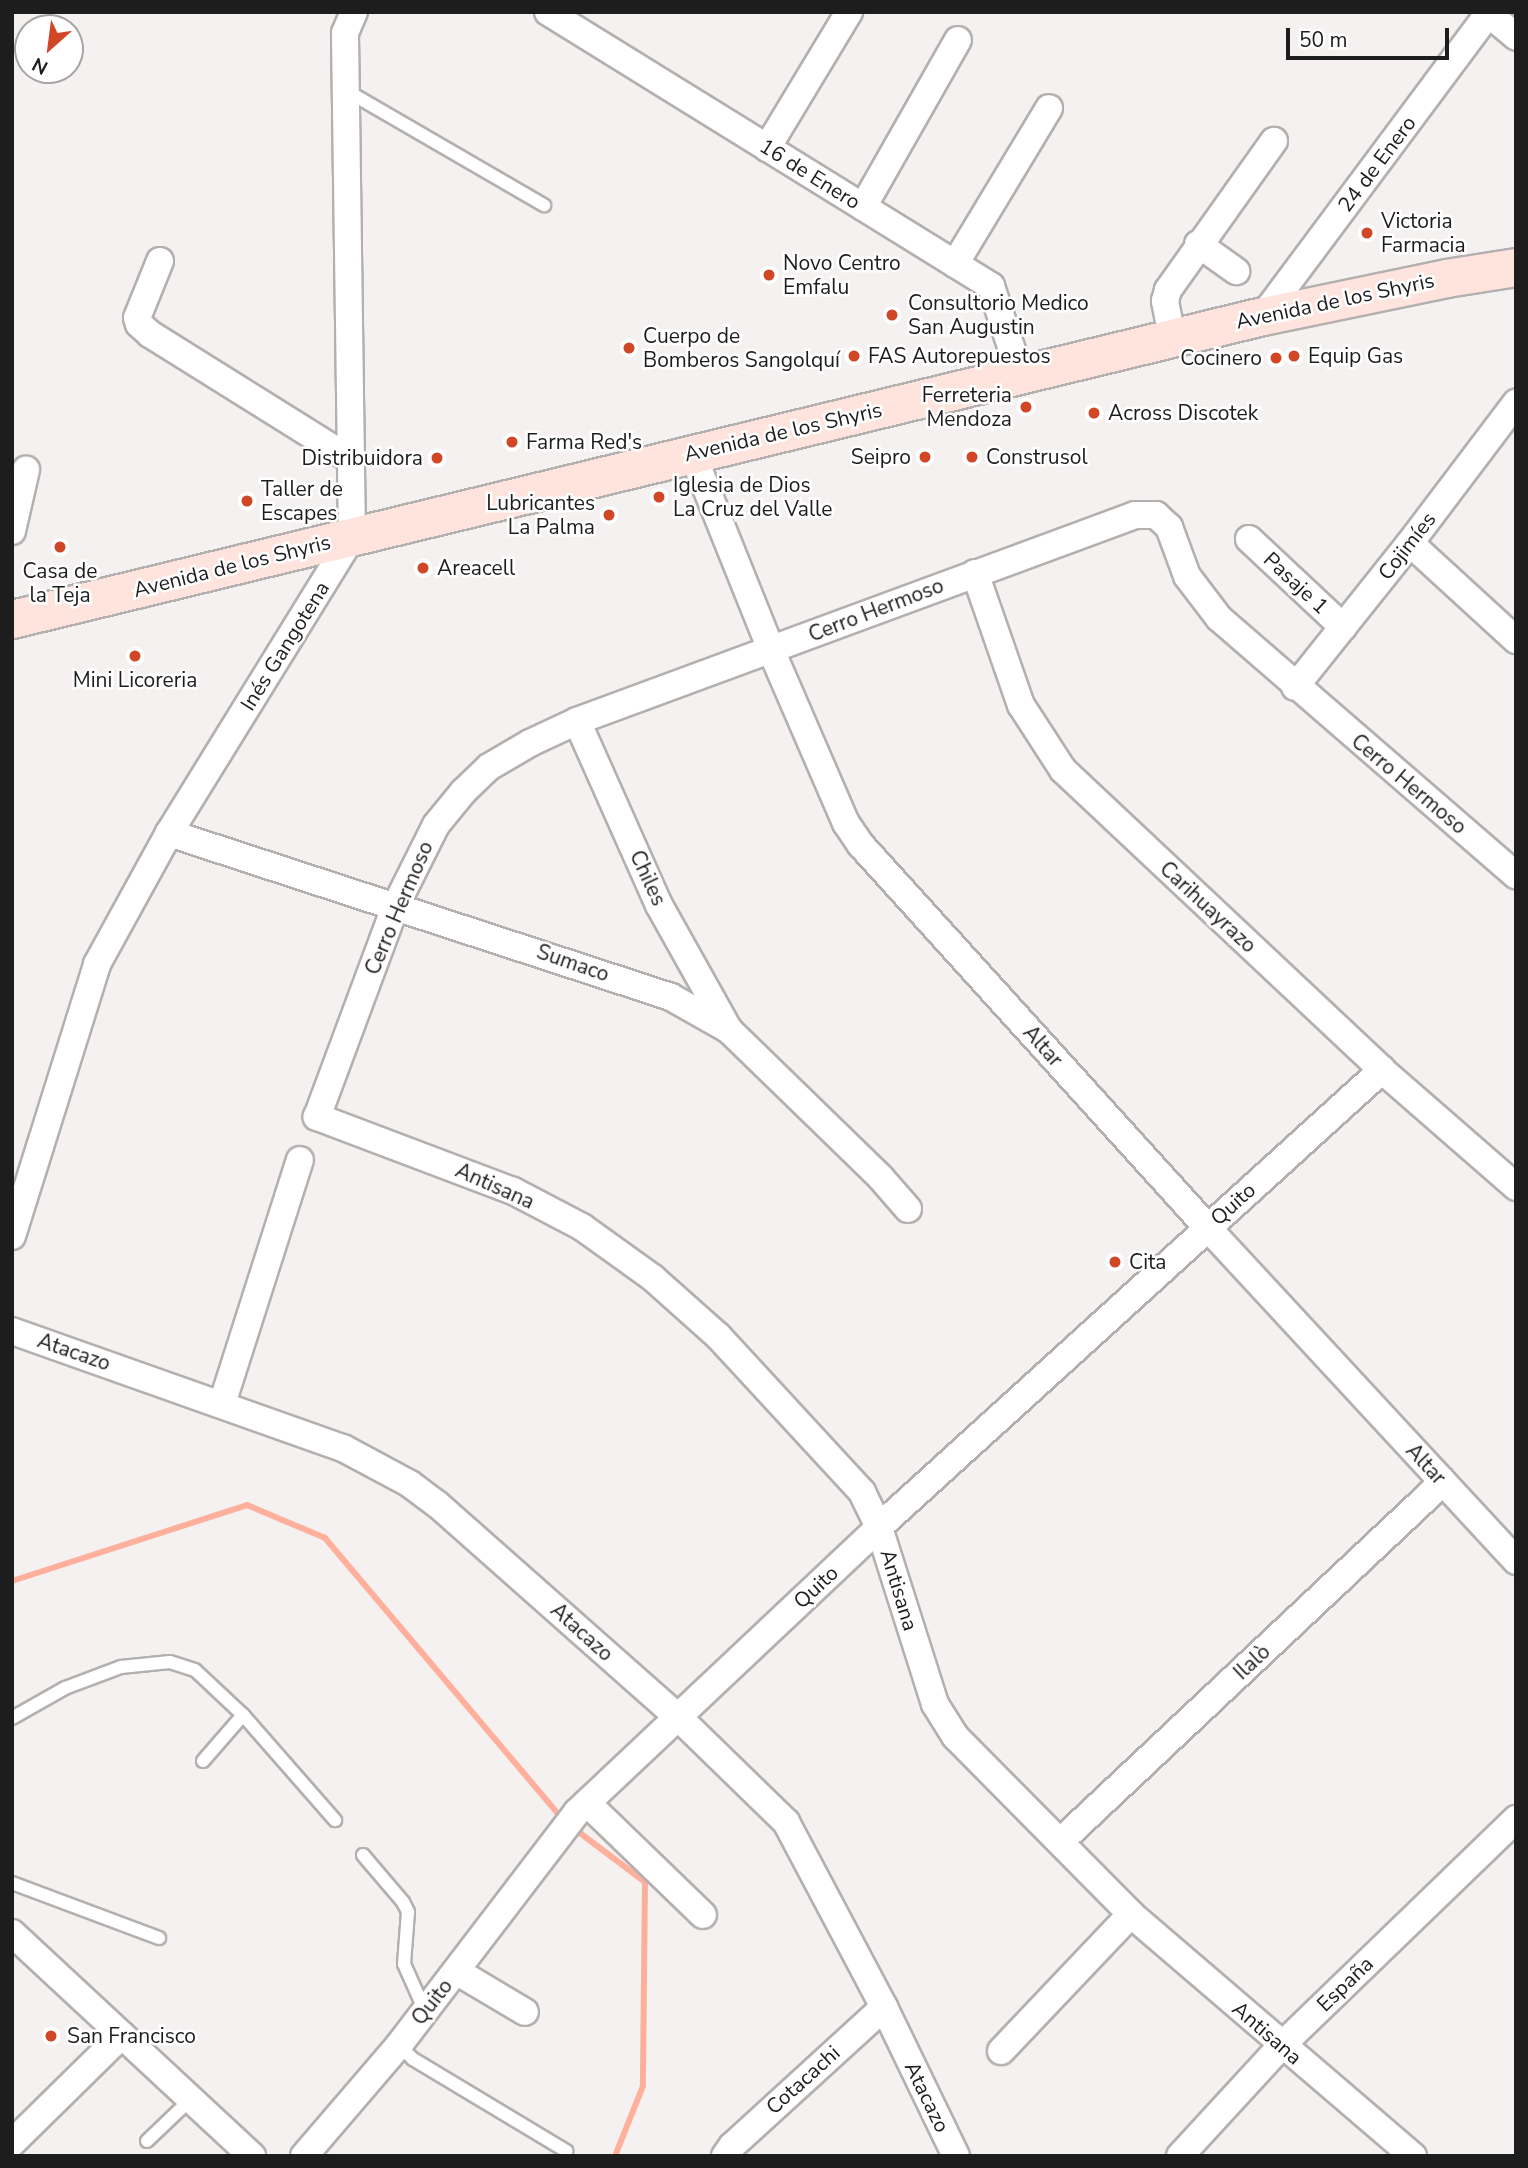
<!DOCTYPE html>
<html>
<head>
<meta charset="utf-8">
<style>
  body { margin:0 }
  #map { position:relative; width:1528px; height:2168px; overflow:hidden; background:#f4f1f0; font-family:"Nunito Sans",sans-serif }
  div>[style] { position:absolute }
  .stream>* { height:6px; margin:-3px; padding:0 3px; transform-origin:3px; border-radius:3px; background:#feb09c }
  .roads { filter:drop-shadow(2px 0 #b3b0af) drop-shadow(-2px 0 #b3b0af) drop-shadow(0 2px #b3b0af) drop-shadow(0 -2px #b3b0af) }
  .lane>* { height:12px; margin:-6px; padding:0 6px; transform-origin:6px; border-radius:6px; background:#fff }
  .street>* { height:26px; margin:-13px; padding:0 13px; transform-origin:13px; border-radius:13px; background:#fff }
  .secondary>* { height:37px; margin:-18.5px; padding:0 18.5px; transform-origin:18.5px; border-radius:18.5px; background:#fee4dd }
  .dots>* { width:19px; height:19px; translate:-50% -50%; box-sizing:border-box; border:4px solid #fff; border-radius:50% }
  span { translate:-50% -50%; white-space:nowrap; text-align:center; line-height:1.15; -webkit-text-stroke:5px #fff; paint-order:stroke }
  .street-label { font-size:21px; color:#1e1d1d }
  .poi-label { font-size:21px; color:#1e1d1d }
  .left { translate:0 -50%; text-align:left }
  .right { translate:-100% -50%; text-align:right }
  .frame { position:absolute; inset:0; border:14px solid #1e1d1d; pointer-events:none }
  .north { position:absolute; left:14px; top:14px; width:70px; height:70px; box-sizing:border-box; background:#fff; border:2px solid #a5a5a5; border-radius:50%; rotate:208deg; font-size:19px; font-weight:700; line-height:28px; text-align:center; color:#1e1d1d }
  .north::after { content:''; display:block; margin:auto; width:24px; height:32px; background:#d14725; clip-path:polygon(50% 0,100% 100%,50% 72%,0 100%) }
  .scale { position:absolute; left:1286px; top:28px; width:163px; height:32px; box-sizing:border-box; border:4px solid #1e1d1d; border-top:0; padding-left:9px; font-size:21px; line-height:24px; white-space:nowrap; color:#1e1d1d; -webkit-text-stroke:5px #fff; paint-order:stroke }
</style>
</head>
<body>
<div id="map">
  <div class="stream">
    <i style="left:12px;top:1581px;width:247px;rotate:-17.9deg"></i>
    <i style="left:247px;top:1505px;width:85px;rotate:22.9deg"></i>
    <i style="left:325px;top:1538px;width:370px;rotate:49.8deg"></i>
    <i style="left:572px;top:1827px;width:91px;rotate:37deg"></i>
    <i style="left:645px;top:1882px;width:204px;rotate:90.6deg"></i>
    <i style="left:643px;top:2086px;width:75px;rotate:111.8deg"></i>
  </div>
  <div class="roads">
    <div class="lane">
      <i style="left:347px;top:91px;width:228px;rotate:30.1deg"></i>
      <i style="left:12px;top:1718px;width:61px;rotate:-29.5deg"></i>
      <i style="left:65px;top:1688px;width:60px;rotate:-20.6deg"></i>
      <i style="left:121px;top:1667px;width:49px;rotate:-5.8deg"></i>
      <i style="left:170px;top:1662px;width:26px;rotate:18deg"></i>
      <i style="left:195px;top:1670px;width:66px;rotate:43.2deg"></i>
      <i style="left:243px;top:1715px;width:140px;rotate:48.8deg"></i>
      <i style="left:203px;top:1761px;width:61px;rotate:-49deg"></i>
      <i style="left:363px;top:1855px;width:62px;rotate:49.6deg"></i>
      <i style="left:403px;top:1902px;width:11px;rotate:63deg"></i>
      <i style="left:408px;top:1912px;width:52px;rotate:94.4deg"></i>
      <i style="left:404px;top:1964px;width:51px;rotate:65.9deg"></i>
      <i style="left:12px;top:1883px;width:157px;rotate:20.5deg"></i>
      <i style="left:399px;top:2045px;width:20px;rotate:45deg"></i>
      <i style="left:413px;top:2059px;width:179px;rotate:31deg"></i>
      <i style="left:147px;top:2141px;width:61px;rotate:-43.7deg"></i>
    </div>
    <div class="street">
      <i style="left:548px;top:12px;width:521px;rotate:31.74deg"></i>
      <i style="left:991px;top:286px;width:96px;rotate:71.8deg"></i>
      <i style="left:1489px;top:14px;width:35px;rotate:40deg"></i>
      <i style="left:767px;top:148px;width:159px;rotate:-58.9deg"></i>
      <i style="left:863px;top:207px;width:192px;rotate:-60.4deg"></i>
      <i style="left:1198px;top:244px;width:47px;rotate:35.4deg"></i>
      <i style="left:160px;top:261px;width:61px;rotate:112deg"></i>
      <i style="left:137px;top:318px;width:6px;rotate:72deg"></i>
      <i style="left:139px;top:324px;width:15px;rotate:42deg"></i>
      <i style="left:150px;top:334px;width:238px;rotate:32deg"></i>
      <i style="left:955px;top:264px;width:182px;rotate:-58.9deg"></i>
      <i style="left:1263px;top:316px;width:379px;rotate:-53.3deg"></i>
      <i style="left:1172px;top:337px;width:37px;rotate:-101deg"></i>
      <i style="left:1165px;top:301px;width:11px;rotate:-75deg"></i>
      <i style="left:1168px;top:290px;width:183px;rotate:-54.6deg"></i>
      <i style="left:692px;top:453px;width:212px;rotate:68.1deg"></i>
      <i style="left:771px;top:650px;width:189px;rotate:66.6deg"></i>
      <i style="left:846px;top:823px;width:27px;rotate:56deg"></i>
      <i style="left:861px;top:845px;width:515px;rotate:47.83deg"></i>
      <i style="left:1207px;top:1227px;width:455px;rotate:47.2deg"></i>
      <i style="left:12px;top:531px;width:63px;rotate:-77.1deg"></i>
      <i style="left:1249px;top:539px;width:129px;rotate:43.1deg"></i>
      <i style="left:1410px;top:543px;width:144px;rotate:42.5deg"></i>
      <i style="left:975px;top:573px;width:140px;rotate:70.8deg"></i>
      <i style="left:1021px;top:705px;width:77px;rotate:57.1deg"></i>
      <i style="left:1063px;top:770px;width:438px;rotate:43.2deg"></i>
      <i style="left:1382px;top:1070px;width:178px;rotate:41.1deg"></i>
      <i style="left:1295px;top:687px;width:184px;rotate:-51.4deg"></i>
      <i style="left:1410px;top:543px;width:176px;rotate:-52.9deg"></i>
      <i style="left:577px;top:721px;width:201px;rotate:66deg"></i>
      <i style="left:659px;top:905px;width:143px;rotate:60.8deg"></i>
      <i style="left:169px;top:833px;width:528px;rotate:18.09deg"></i>
      <i style="left:671px;top:997px;width:67px;rotate:29.6deg"></i>
      <i style="left:729px;top:1030px;width:212px;rotate:44.2deg"></i>
      <i style="left:881px;top:1178px;width:41px;rotate:48.9deg"></i>
      <i style="left:12px;top:1236px;width:285px;rotate:-72.6deg"></i>
      <i style="left:97px;top:964px;width:149px;rotate:-61.2deg"></i>
      <i style="left:169px;top:833px;width:348px;rotate:-58.3deg"></i>
      <i style="left:352px;top:537px;width:504px;rotate:-90.8deg"></i>
      <i style="left:345px;top:33px;width:23px;rotate:-67deg"></i>
      <i style="left:12px;top:1331px;width:351px;rotate:19.5deg"></i>
      <i style="left:343px;top:1448px;width:76px;rotate:28.2deg"></i>
      <i style="left:410px;top:1484px;width:34px;rotate:37deg"></i>
      <i style="left:437px;top:1504px;width:322px;rotate:41.5deg"></i>
      <i style="left:678px;top:1717px;width:151px;rotate:44.2deg"></i>
      <i style="left:786px;top:1822px;width:209px;rotate:62.1deg"></i>
      <i style="left:884px;top:2007px;width:165px;rotate:64.2deg"></i>
      <i style="left:222px;top:1404px;width:256px;rotate:-72.3deg"></i>
      <i style="left:587px;top:1803px;width:161px;rotate:44deg"></i>
      <i style="left:1060px;top:1842px;width:526px;rotate:-43.23deg"></i>
      <i style="left:12px;top:1933px;width:328px;rotate:42.9deg"></i>
      <i style="left:456px;top:1971px;width:80px;rotate:30.7deg"></i>
      <i style="left:1001px;top:2051px;width:189px;rotate:-46.5deg"></i>
      <i style="left:12px;top:2143px;width:154px;rotate:-44.5deg"></i>
      <i style="left:304px;top:2156px;width:146px;rotate:-49.4deg"></i>
      <i style="left:399px;top:2045px;width:293px;rotate:-52.6deg"></i>
      <i style="left:577px;top:1812px;width:415px;rotate:-43.3deg"></i>
      <i style="left:879px;top:1527px;width:680px;rotate:-42.26deg"></i>
      <i style="left:725px;top:2156px;width:12px;rotate:-55deg"></i>
      <i style="left:732px;top:2146px;width:206px;rotate:-42.4deg"></i>
      <i style="left:1180px;top:2156px;width:149px;rotate:-47.4deg"></i>
      <i style="left:1281px;top:2046px;width:327px;rotate:-44deg"></i>
      <i style="left:1413px;top:2156px;width:372px;rotate:-139.4deg"></i>
      <i style="left:1131px;top:1914px;width:250px;rotate:-134.7deg"></i>
      <i style="left:955px;top:1736px;width:38px;rotate:-122deg"></i>
      <i style="left:935px;top:1704px;width:186px;rotate:-107.6deg"></i>
      <i style="left:879px;top:1527px;width:39px;rotate:-116deg"></i>
      <i style="left:862px;top:1492px;width:212px;rotate:-132.7deg"></i>
      <i style="left:718px;top:1336px;width:87px;rotate:-138.3deg"></i>
      <i style="left:653px;top:1278px;width:87px;rotate:-144.3deg"></i>
      <i style="left:582px;top:1227px;width:78px;rotate:-152.4deg"></i>
      <i style="left:513px;top:1191px;width:210px;rotate:-159.3deg"></i>
      <i style="left:317px;top:1117px;width:226px;rotate:-69.6deg"></i>
      <i style="left:396px;top:905px;width:89px;rotate:-63.4deg"></i>
      <i style="left:436px;top:825px;width:43px;rotate:-50.7deg"></i>
      <i style="left:463px;top:792px;width:36px;rotate:-44deg"></i>
      <i style="left:489px;top:767px;width:48px;rotate:-30.3deg"></i>
      <i style="left:530px;top:743px;width:52px;rotate:-25.1deg"></i>
      <i style="left:577px;top:721px;width:595px;rotate:-20.26deg"></i>
      <i style="left:1135px;top:515px;width:21px"></i>
      <i style="left:1156px;top:515px;width:18px;rotate:43deg"></i>
      <i style="left:1169px;top:527px;width:52px;rotate:69.8deg"></i>
      <i style="left:1187px;top:576px;width:53px;rotate:52.7deg"></i>
      <i style="left:1219px;top:618px;width:393px;rotate:40.9deg"></i>
    </div>
    <div class="secondary">
      <i style="left:12px;top:619px;width:1287px;rotate:-13.62deg"></i>
      <i style="left:1263px;top:316px;width:187px;rotate:-11.7deg"></i>
      <i style="left:1446px;top:278px;width:71px;rotate:-8.9deg"></i>
    </div>
  </div>
  <div class="dots">
    <i style="left:1367px;top:233px;background:#d14725"></i>
    <i style="left:769px;top:275px;background:#d14725"></i>
    <i style="left:892px;top:315px;background:#d14725"></i>
    <i style="left:629px;top:348px;background:#d14725"></i>
    <i style="left:854px;top:356px;background:#d14725"></i>
    <i style="left:1294px;top:356px;background:#d14725"></i>
    <i style="left:1276px;top:358px;background:#d14725"></i>
    <i style="left:1026px;top:407px;background:#d14725"></i>
    <i style="left:1094px;top:413px;background:#d14725"></i>
    <i style="left:512px;top:442px;background:#d14725"></i>
    <i style="left:925px;top:457px;background:#d14725"></i>
    <i style="left:972px;top:457px;background:#d14725"></i>
    <i style="left:437px;top:458px;background:#d14725"></i>
    <i style="left:659px;top:497px;background:#d14725"></i>
    <i style="left:247px;top:501px;background:#d14725"></i>
    <i style="left:609px;top:515px;background:#d14725"></i>
    <i style="left:60px;top:547px;background:#d14725"></i>
    <i style="left:423px;top:568px;background:#d14725"></i>
    <i style="left:135px;top:656px;background:#d14725"></i>
    <i style="left:1115px;top:1262px;background:#d14725"></i>
    <i style="left:51px;top:2036px;background:#d14725"></i>
  </div>
  <div class="street-label">
    <span style="left:1377px;top:164px;rotate:-53deg">24 de Enero</span>
    <span style="left:810px;top:174px;rotate:32deg">16 de Enero</span>
    <span style="left:1335px;top:301px;rotate:-12deg">Avenida de los Shyris</span>
    <span style="left:783px;top:432px;rotate:-13deg">Avenida de los Shyris</span>
    <span style="left:1407px;top:546px;rotate:-52deg">Cojimíes</span>
    <span style="left:232px;top:566px;rotate:-14deg">Avenida de los Shyris</span>
    <span style="left:1296px;top:583px;rotate:43deg">Pasaje 1</span>
    <span style="left:876px;top:610px;rotate:-21deg">Cerro Hermoso</span>
    <span style="left:285px;top:646px;rotate:-58deg">Inés Gangotena</span>
    <span style="left:1409px;top:784px;rotate:40deg">Cerro Hermoso</span>
    <span style="left:648px;top:878px;rotate:65deg">Chiles</span>
    <span style="left:1208px;top:907px;rotate:43deg">Carihuayrazo</span>
    <span style="left:399px;top:908px;rotate:-67deg">Cerro Hermoso</span>
    <span style="left:573px;top:963px;rotate:19deg">Sumaco</span>
    <span style="left:1043px;top:1046px;rotate:48deg">Altar</span>
    <span style="left:495px;top:1186px;rotate:24deg">Antisana</span>
    <span style="left:1233px;top:1204px;rotate:-42deg">Quito</span>
    <span style="left:74px;top:1352px;rotate:19deg">Atacazo</span>
    <span style="left:1426px;top:1464px;rotate:47deg">Altar</span>
    <span style="left:816px;top:1587px;rotate:-43deg">Quito</span>
    <span style="left:899px;top:1590px;rotate:73deg">Antisana</span>
    <span style="left:582px;top:1632px;rotate:42deg">Atacazo</span>
    <span style="left:1252px;top:1662px;rotate:-43deg">Ilalò</span>
    <span style="left:1345px;top:1984px;rotate:-44deg">España</span>
    <span style="left:432px;top:2002px;rotate:-52deg">Quito</span>
    <span style="left:1267px;top:2033px;rotate:41deg">Antisana</span>
    <span style="left:803px;top:2080px;rotate:-42deg">Cotacachi</span>
    <span style="left:927px;top:2097px;rotate:64deg">Atacazo</span>
  </div>
  <div class="poi-label">
    <span class="left" style="left:1381px;top:233px">Victoria<br>Farmacia</span>
    <span class="left" style="left:783px;top:275px">Novo Centro<br>Emfalu</span>
    <span class="left" style="left:908px;top:315px">Consultorio Medico<br>San Augustin</span>
    <span class="left" style="left:643px;top:348px">Cuerpo de<br>Bomberos Sangolquí</span>
    <span class="left" style="left:868px;top:356px">FAS Autorepuestos</span>
    <span class="left" style="left:1308px;top:356px">Equip Gas</span>
    <span class="right" style="left:1262px;top:358px">Cocinero</span>
    <span class="right" style="left:1012px;top:407px">Ferreteria<br>Mendoza</span>
    <span class="left" style="left:1108px;top:413px">Across Discotek</span>
    <span class="left" style="left:526px;top:442px">Farma Red's</span>
    <span class="right" style="left:911px;top:457px">Seipro</span>
    <span class="left" style="left:986px;top:457px">Construsol</span>
    <span class="right" style="left:423px;top:458px">Distribuidora</span>
    <span class="left" style="left:673px;top:497px">Iglesia de Dios<br>La Cruz del Valle</span>
    <span class="left" style="left:261px;top:501px">Taller de<br>Escapes</span>
    <span class="right" style="left:595px;top:515px">Lubricantes<br>La Palma</span>
    <span class="left" style="left:437px;top:568px">Areacell</span>
    <span style="left:60px;top:583px">Casa de<br>la Teja</span>
    <span style="left:135px;top:680px">Mini Licoreria</span>
    <span class="left" style="left:1129px;top:1262px">Cita</span>
    <span class="left" style="left:67px;top:2036px">San Francisco</span>
  </div>
  <div class="frame"></div>
  <div class="north">N</div>
  <div class="scale">50 m</div>
</div>
</body>
</html>
